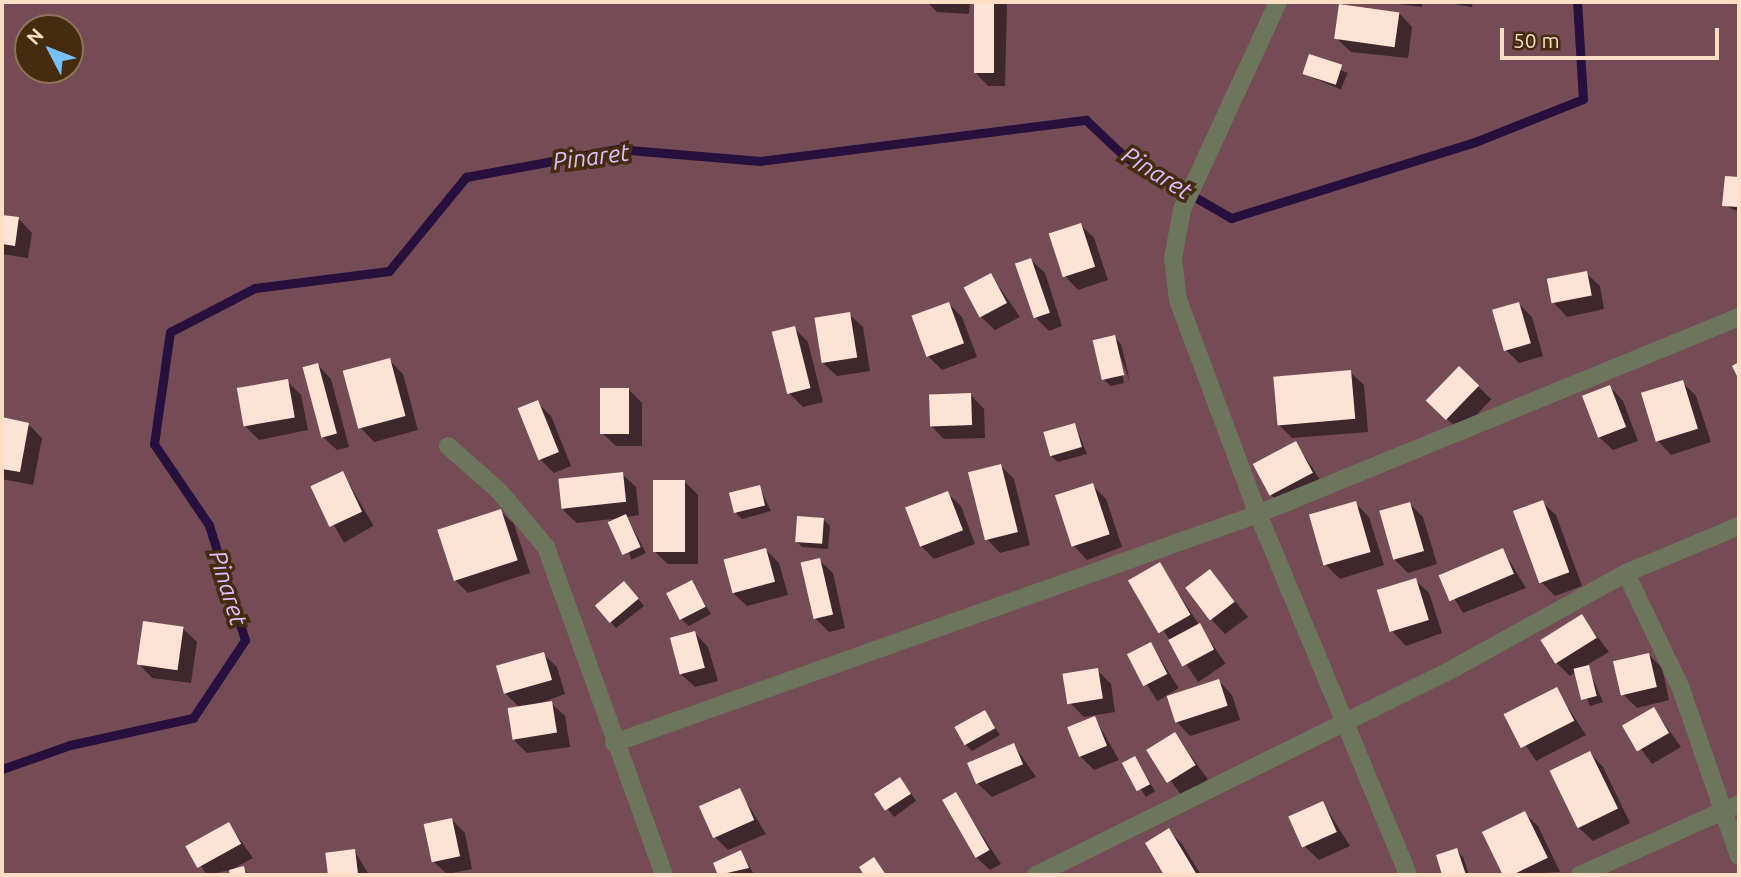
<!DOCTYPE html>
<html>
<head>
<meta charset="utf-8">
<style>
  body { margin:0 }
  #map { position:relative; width:1741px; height:877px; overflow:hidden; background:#563205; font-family:Ubuntu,sans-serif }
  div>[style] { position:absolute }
  .green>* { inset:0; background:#754b55 }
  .shadow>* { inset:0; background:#0007; transform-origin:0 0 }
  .stream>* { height:9px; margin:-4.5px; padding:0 4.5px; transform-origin:4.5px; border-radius:4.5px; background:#28103e }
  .building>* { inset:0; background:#fde2d6; transform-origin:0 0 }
  .minor>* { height:18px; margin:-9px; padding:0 9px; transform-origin:9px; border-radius:9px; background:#6d765d }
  span { translate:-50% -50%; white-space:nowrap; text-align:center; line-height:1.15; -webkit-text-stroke:7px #452b0f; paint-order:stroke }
  .water-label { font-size:24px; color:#dbbfff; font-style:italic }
  .frame { position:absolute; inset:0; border:4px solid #fbdec3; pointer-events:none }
  .north { position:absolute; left:14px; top:14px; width:70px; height:70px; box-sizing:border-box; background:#452b0f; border:2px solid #8e7357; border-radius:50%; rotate:312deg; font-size:19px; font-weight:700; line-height:28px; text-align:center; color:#fbdec3 }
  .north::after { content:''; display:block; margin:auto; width:24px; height:32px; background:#79bff8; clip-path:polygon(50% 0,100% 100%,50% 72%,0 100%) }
  .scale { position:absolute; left:1500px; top:28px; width:219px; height:32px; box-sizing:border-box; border:4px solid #fbdec3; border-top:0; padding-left:9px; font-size:21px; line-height:24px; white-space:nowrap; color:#fbdec3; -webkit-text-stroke:5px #452b0f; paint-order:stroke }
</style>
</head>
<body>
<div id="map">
  <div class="green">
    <i style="clip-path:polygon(evenodd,2px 2px,1739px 2px,1739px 875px,2px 875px,2px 2px,28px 28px,70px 28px,70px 70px,28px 70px,28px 28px)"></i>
  </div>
  <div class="shadow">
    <i style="clip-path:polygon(927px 2px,970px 2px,969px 14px,937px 12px)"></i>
    <i style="clip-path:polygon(976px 2px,1007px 2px,1005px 86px,988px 86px,975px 72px)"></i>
    <i style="clip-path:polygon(1354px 2px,1376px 2px,1375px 4px)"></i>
    <i style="clip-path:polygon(1394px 2px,1423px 2px,1422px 7px,1397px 4px)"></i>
    <i style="clip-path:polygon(1441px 2px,1473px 2px,1472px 7px)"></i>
    <i style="clip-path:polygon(1399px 13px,1412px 27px,1408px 58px,1351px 52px,1337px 39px)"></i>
    <i style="left:1310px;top:57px;width:41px;height:18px;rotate:23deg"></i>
    <i style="clip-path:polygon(1727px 178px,1739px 179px,1739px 212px,1724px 205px)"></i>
    <i style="clip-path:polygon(2px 217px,19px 219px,32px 233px,28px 258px,2px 254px)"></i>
    <i style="clip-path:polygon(1081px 225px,1094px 238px,1108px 280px,1078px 290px,1065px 276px)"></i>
    <i style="clip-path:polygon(1031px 260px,1045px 273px,1062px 326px,1049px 331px,1035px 317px)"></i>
    <i style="clip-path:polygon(1586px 273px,1600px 286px,1604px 309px,1567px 317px,1554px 303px)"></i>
    <i style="clip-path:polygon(991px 275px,1020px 317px,995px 330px,981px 317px)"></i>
    <i style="clip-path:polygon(949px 304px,962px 317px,977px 357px,942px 370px,928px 356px)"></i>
    <i style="clip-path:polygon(1519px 304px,1532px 317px,1543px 356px,1519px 363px,1506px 350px)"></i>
    <i style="clip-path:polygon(849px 314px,863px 327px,870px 371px,837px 376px,823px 363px)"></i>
    <i style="clip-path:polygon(794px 328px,808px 342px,823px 402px,803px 407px,789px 393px)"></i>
    <i style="clip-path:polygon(1114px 337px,1121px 344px,1130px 382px,1115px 342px,1124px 383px,1111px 386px,1104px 380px)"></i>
    <i style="clip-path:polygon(389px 360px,403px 374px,418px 430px,374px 442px,361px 428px)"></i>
    <i style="clip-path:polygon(318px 365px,331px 379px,349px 447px,337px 450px,323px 437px)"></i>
    <i style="left:1459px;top:368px;width:45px;height:45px;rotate:44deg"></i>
    <i style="clip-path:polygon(1350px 372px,1364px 385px,1368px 432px,1292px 438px,1279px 425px)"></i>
    <i style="clip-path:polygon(287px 381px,301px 395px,308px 430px,259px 440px,245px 426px)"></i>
    <i style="clip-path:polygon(1682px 382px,1696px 396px,1711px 442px,1671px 455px,1658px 441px)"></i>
    <i style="clip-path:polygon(1610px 387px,1623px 401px,1638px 441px,1613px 450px,1599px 437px)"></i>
    <i style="clip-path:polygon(628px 389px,642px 403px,642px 446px,616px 446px,602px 433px)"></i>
    <i style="clip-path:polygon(971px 395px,984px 409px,985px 438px,944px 439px,931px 426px)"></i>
    <i style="clip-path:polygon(537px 402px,551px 416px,571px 466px,554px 473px,540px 459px)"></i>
    <i style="clip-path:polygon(2px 419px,28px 424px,42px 438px,33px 485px,2px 479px)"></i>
    <i style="clip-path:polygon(1075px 424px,1087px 454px,1058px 462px,1051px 456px)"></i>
    <i style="clip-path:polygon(1296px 443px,1325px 487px,1285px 508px,1271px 495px)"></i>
    <i style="clip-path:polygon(1000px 465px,1014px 479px,1030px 545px,1000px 553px,987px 539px)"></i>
    <i style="left:343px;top:473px;width:61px;height:34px;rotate:60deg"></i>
    <i style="clip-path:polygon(622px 474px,636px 487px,639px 515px,627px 517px,646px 553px,631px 560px,621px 518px,577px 523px,563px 510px)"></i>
    <i style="clip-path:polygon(684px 481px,698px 495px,698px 564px,668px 564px,654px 551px)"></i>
    <i style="clip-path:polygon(759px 486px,771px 511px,742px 519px,736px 513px)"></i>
    <i style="clip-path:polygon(1093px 486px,1106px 499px,1122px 547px,1087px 560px,1074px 546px)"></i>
    <i style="clip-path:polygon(947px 493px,961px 506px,975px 544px,934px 559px,921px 546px)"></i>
    <i style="clip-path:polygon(1542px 502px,1556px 515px,1582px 586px,1555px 596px,1542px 583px,1516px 512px)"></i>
    <i style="clip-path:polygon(1355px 503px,1369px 517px,1384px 565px,1340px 579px,1326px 565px)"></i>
    <i style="clip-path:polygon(1410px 504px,1423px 517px,1437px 564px,1408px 573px,1395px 560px)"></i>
    <i style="clip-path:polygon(500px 511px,514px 524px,530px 573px,468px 593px,455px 580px)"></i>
    <i style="clip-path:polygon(823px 519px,830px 526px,828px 549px,802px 547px,796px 541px)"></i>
    <i style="clip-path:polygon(766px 550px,779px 563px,788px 595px,747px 606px,733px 593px)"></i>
    <i style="clip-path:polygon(1503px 550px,1526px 588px,1463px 613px,1440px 574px)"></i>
    <i style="clip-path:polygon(819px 560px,833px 573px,845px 628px,829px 632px,815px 618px)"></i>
    <i style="left:1159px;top:565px;width:119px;height:33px;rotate:56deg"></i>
    <i style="clip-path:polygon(1210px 571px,1248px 617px,1225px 634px,1212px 620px)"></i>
    <i style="clip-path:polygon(1415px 580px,1429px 593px,1442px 633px,1406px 646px,1393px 632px)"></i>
    <i style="clip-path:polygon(691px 582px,711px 614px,689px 626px,682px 620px)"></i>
    <i style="clip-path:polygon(631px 590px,644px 606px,616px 628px,610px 621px)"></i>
    <i style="clip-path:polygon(1582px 616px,1609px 652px,1587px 665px,1603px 702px,1590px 706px,1576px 672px,1570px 676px,1556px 662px)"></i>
    <i style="clip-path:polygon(183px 629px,197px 642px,191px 683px,152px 678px,139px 664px)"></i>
    <i style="clip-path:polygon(695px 633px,708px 647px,718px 681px,695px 687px,681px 674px)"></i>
    <i style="left:1151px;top:644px;width:52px;height:25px;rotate:58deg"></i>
    <i style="clip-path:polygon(543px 654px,557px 667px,565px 694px,535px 705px,551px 703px,565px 716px,570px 747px,527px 753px,514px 740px,520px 708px,506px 694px)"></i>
    <i style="clip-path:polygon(1648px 654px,1662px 668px,1669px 700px,1637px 708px,1623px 694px)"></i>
    <i style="clip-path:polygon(1097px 670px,1111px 684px,1115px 712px,1084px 717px,1070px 703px)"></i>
    <i style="clip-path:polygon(1219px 681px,1232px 695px,1240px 720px,1190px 736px,1177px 722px)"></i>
    <i style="clip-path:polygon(1556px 689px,1586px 735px,1536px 761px,1506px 716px)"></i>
    <i style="clip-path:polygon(1654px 709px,1681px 747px,1652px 764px,1624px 726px)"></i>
    <i style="clip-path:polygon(985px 712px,1000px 735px,972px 751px,965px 744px)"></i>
    <i style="clip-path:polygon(1095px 718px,1119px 760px,1094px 770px,1080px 756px)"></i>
    <i style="left:1175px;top:734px;width:56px;height:31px;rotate:54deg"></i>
    <i style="clip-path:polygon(1014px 745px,1036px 777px,992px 797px,978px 784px)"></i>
    <i style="clip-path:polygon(1590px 753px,1603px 767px,1630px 823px,1593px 841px,1579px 828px)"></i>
    <i style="left:1135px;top:759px;width:38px;height:11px;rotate:58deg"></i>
    <i style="clip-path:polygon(906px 786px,916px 801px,894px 817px,877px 796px)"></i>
    <i style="clip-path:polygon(739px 790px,766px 834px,728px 850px,715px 837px)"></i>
    <i style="clip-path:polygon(955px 794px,1001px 864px,990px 870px,976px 857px)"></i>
    <i style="clip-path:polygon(1323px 803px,1350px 846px,1319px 860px,1305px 847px)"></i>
    <i style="clip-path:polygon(1524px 813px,1538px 826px,1560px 872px,1505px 875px,1484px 833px)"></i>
    <i style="clip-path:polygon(452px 820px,465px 833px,472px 869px,447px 874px,433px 861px)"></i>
    <i style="clip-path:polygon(229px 824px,253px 858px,231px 870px,243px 868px,250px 875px,230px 870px,207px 875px,188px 847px)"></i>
    <i style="clip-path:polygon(1168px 830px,1182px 844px,1201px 875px,1166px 875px,1147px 843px)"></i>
    <i style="clip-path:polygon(354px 850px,369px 875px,329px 875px,327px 854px)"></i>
    <i style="clip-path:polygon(1456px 850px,1463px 857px,1469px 875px,1444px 875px,1438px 856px)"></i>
    <i style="clip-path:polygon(741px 853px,754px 874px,720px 875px,715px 864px)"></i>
  </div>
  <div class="stream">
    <i style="left:2px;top:769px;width:72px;rotate:-19.4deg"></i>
    <i style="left:70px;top:745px;width:126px;rotate:-12.4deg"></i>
    <i style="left:193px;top:718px;width:94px;rotate:-56.3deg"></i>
    <i style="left:245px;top:640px;width:121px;rotate:-107.4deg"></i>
    <i style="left:209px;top:525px;width:98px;rotate:-124.2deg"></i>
    <i style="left:154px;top:444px;width:113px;rotate:-81.9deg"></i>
    <i style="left:170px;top:332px;width:96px;rotate:-27.4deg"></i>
    <i style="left:255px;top:288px;width:135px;rotate:-7.2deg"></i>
    <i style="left:389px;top:271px;width:122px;rotate:-50.7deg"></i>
    <i style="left:466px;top:177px;width:154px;rotate:-10.5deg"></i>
    <i style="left:617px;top:149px;width:144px;rotate:4.8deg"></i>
    <i style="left:760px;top:161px;width:329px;rotate:-7.2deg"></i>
    <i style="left:1086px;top:120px;width:52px;rotate:43.5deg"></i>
    <i style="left:1124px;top:156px;width:124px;rotate:30.1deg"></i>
    <i style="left:1231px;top:218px;width:256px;rotate:-17.3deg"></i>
    <i style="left:1475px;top:142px;width:116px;rotate:-21.7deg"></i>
    <i style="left:1583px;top:99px;width:97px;rotate:-93.5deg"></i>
  </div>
  <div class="building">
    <i style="left:974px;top:2px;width:20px;height:71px"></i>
    <i style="left:1339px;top:4px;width:61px;height:35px;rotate:8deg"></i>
    <i style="left:1309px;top:54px;width:35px;height:21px;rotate:18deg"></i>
    <i style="clip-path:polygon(1725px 176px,1739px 177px,1739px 207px,1722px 206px)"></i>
    <i style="clip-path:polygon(2px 215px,19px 217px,15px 246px,2px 244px)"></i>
    <i style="left:1081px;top:223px;width:46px;height:34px;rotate:72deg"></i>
    <i style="left:1031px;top:258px;width:58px;height:17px;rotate:71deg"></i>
    <i style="left:1587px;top:271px;width:25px;height:41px;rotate:79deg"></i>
    <i style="left:991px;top:273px;width:34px;height:31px;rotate:62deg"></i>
    <i style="left:949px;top:302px;width:44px;height:40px;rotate:70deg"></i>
    <i style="left:1519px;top:302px;width:43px;height:28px;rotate:74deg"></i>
    <i style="left:850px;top:312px;width:46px;height:36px;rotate:81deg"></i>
    <i style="left:795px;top:326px;width:64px;height:24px;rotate:76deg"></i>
    <i style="left:1115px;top:335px;width:41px;height:23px;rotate:77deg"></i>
    <i style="left:390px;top:358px;width:60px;height:49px;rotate:75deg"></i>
    <i style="clip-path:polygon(1739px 362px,1739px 380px,1732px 366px)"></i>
    <i style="left:318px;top:363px;width:73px;height:16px;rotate:75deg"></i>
    <i style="left:1459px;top:366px;width:28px;height:48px;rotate:44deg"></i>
    <i style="left:1351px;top:370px;width:49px;height:78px;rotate:85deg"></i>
    <i style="left:288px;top:379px;width:39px;height:52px;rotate:80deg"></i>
    <i style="left:1683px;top:380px;width:51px;height:44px;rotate:73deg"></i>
    <i style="left:1610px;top:385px;width:45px;height:30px;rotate:69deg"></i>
    <i style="left:600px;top:388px;width:29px;height:46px"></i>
    <i style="left:971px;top:393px;width:32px;height:42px;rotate:88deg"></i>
    <i style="left:538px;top:400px;width:56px;height:22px;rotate:68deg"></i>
    <i style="clip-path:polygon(2px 417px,29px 423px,20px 472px,2px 469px)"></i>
    <i style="left:1075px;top:423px;width:25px;height:33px;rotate:74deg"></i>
    <i style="left:1296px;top:441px;width:36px;height:49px;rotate:62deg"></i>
    <i style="left:1001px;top:464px;width:70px;height:34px;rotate:76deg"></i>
    <i style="left:343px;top:471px;width:45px;height:36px;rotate:65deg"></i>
    <i style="left:623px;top:472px;width:30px;height:65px;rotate:84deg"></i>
    <i style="left:653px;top:480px;width:32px;height:72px"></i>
    <i style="left:1093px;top:483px;width:54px;height:40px;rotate:72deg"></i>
    <i style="left:760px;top:485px;width:21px;height:32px;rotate:76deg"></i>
    <i style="left:948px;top:491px;width:42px;height:46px;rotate:69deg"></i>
    <i style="left:1543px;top:500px;width:77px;height:32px;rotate:70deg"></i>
    <i style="left:1356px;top:501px;width:53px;height:49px;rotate:74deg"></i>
    <i style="left:1410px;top:502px;width:51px;height:32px;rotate:74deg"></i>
    <i style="left:501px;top:509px;width:54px;height:67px;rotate:72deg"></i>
    <i style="left:626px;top:514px;width:36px;height:20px;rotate:66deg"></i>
    <i style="left:797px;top:516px;width:27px;height:26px;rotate:4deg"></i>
    <i style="left:766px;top:548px;width:35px;height:44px;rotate:75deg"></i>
    <i style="left:1503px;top:548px;width:28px;height:70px;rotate:67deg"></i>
    <i style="left:820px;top:558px;width:58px;height:20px;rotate:77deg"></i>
    <i style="left:1160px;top:562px;width:61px;height:37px;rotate:60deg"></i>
    <i style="left:1210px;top:569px;width:41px;height:31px;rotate:53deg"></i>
    <i style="left:1416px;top:578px;width:44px;height:41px;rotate:73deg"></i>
    <i style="left:692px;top:580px;width:30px;height:29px;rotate:63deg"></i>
    <i style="left:624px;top:581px;width:23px;height:38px;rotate:50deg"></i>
    <i style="left:1582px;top:614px;width:28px;height:49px;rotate:58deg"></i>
    <i style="left:143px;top:621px;width:41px;height:44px;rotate:8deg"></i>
    <i style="left:1200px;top:623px;width:30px;height:36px;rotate:62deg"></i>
    <i style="left:695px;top:631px;width:38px;height:26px;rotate:75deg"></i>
    <i style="left:1151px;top:642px;width:36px;height:27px;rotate:63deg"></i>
    <i style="left:544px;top:652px;width:29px;height:50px;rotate:74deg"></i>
    <i style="left:1649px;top:653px;width:35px;height:37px;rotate:77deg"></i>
    <i style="left:1589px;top:665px;width:32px;height:16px;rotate:76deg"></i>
    <i style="left:1098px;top:668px;width:31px;height:36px;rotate:81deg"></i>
    <i style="left:1219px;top:679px;width:28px;height:55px;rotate:72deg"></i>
    <i style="left:1557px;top:687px;width:38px;height:60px;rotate:63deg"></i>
    <i style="left:552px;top:701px;width:32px;height:45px;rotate:81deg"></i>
    <i style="left:1654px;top:707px;width:30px;height:37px;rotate:60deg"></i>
    <i style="left:985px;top:710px;width:21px;height:35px;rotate:61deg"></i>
    <i style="left:1095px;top:716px;width:32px;height:30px;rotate:68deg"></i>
    <i style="left:1175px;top:732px;width:39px;height:34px;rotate:58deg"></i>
    <i style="left:1014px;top:743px;width:23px;height:51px;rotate:67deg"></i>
    <i style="left:1590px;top:751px;width:64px;height:45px;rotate:64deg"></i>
    <i style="left:1135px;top:756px;width:32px;height:15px;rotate:62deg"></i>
    <i style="left:900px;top:777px;width:20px;height:31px;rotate:57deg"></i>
    <i style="left:740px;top:788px;width:35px;height:45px;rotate:66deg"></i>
    <i style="left:956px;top:792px;width:67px;height:16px;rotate:60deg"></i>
    <i style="left:1323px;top:801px;width:34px;height:38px;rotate:66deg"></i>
    <i style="left:1525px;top:811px;width:52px;height:48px;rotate:64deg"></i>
    <i style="left:452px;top:818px;width:39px;height:29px;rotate:78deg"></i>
    <i style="left:229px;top:822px;width:25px;height:50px;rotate:61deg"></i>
    <i style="clip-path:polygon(1169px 828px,1197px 875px,1164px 875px,1145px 843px)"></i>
    <i style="clip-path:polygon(1457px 848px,1466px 875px,1442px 875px,1436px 855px)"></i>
    <i style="left:355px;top:849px;width:26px;height:30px;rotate:83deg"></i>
    <i style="clip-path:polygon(741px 850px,749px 868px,718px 875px,713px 863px)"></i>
    <i style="clip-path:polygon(874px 857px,886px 875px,864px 875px,859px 867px)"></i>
    <i style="clip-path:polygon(244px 866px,246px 875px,230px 875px,229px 870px)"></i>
  </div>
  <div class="minor">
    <i style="left:1278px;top:2px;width:229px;rotate:114.8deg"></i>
    <i style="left:1182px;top:210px;width:49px;rotate:100.6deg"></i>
    <i style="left:1173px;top:258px;width:42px;rotate:83.2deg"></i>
    <i style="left:1178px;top:300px;width:228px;rotate:69.5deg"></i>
    <i style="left:1258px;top:514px;width:391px;rotate:67.4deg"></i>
    <i style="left:448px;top:446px;width:68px;rotate:41.4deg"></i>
    <i style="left:499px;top:491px;width:73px;rotate:50deg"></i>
    <i style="left:546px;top:547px;width:349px;rotate:70.2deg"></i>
    <i style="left:1626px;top:573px;width:125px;rotate:64.5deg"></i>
    <i style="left:1680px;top:686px;width:180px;rotate:70.9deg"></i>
    <i style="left:614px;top:743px;width:684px;rotate:-19.57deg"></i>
    <i style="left:1258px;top:514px;width:520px;rotate:-22.27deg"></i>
    <i style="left:1036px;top:875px;width:469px;rotate:-26.3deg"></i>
    <i style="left:1456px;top:667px;width:194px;rotate:-28.9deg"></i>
    <i style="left:1626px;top:573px;width:122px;rotate:-22.6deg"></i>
    <i style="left:1580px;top:875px;width:174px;rotate:-24.1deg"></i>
  </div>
  <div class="water-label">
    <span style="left:591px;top:157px;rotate:-7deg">Pinaret</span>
    <span style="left:1157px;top:173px;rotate:32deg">Pinaret</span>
    <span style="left:228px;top:588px;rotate:73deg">Pinaret</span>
  </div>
  <div class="frame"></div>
  <div class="north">N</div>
  <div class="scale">50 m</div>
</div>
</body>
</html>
